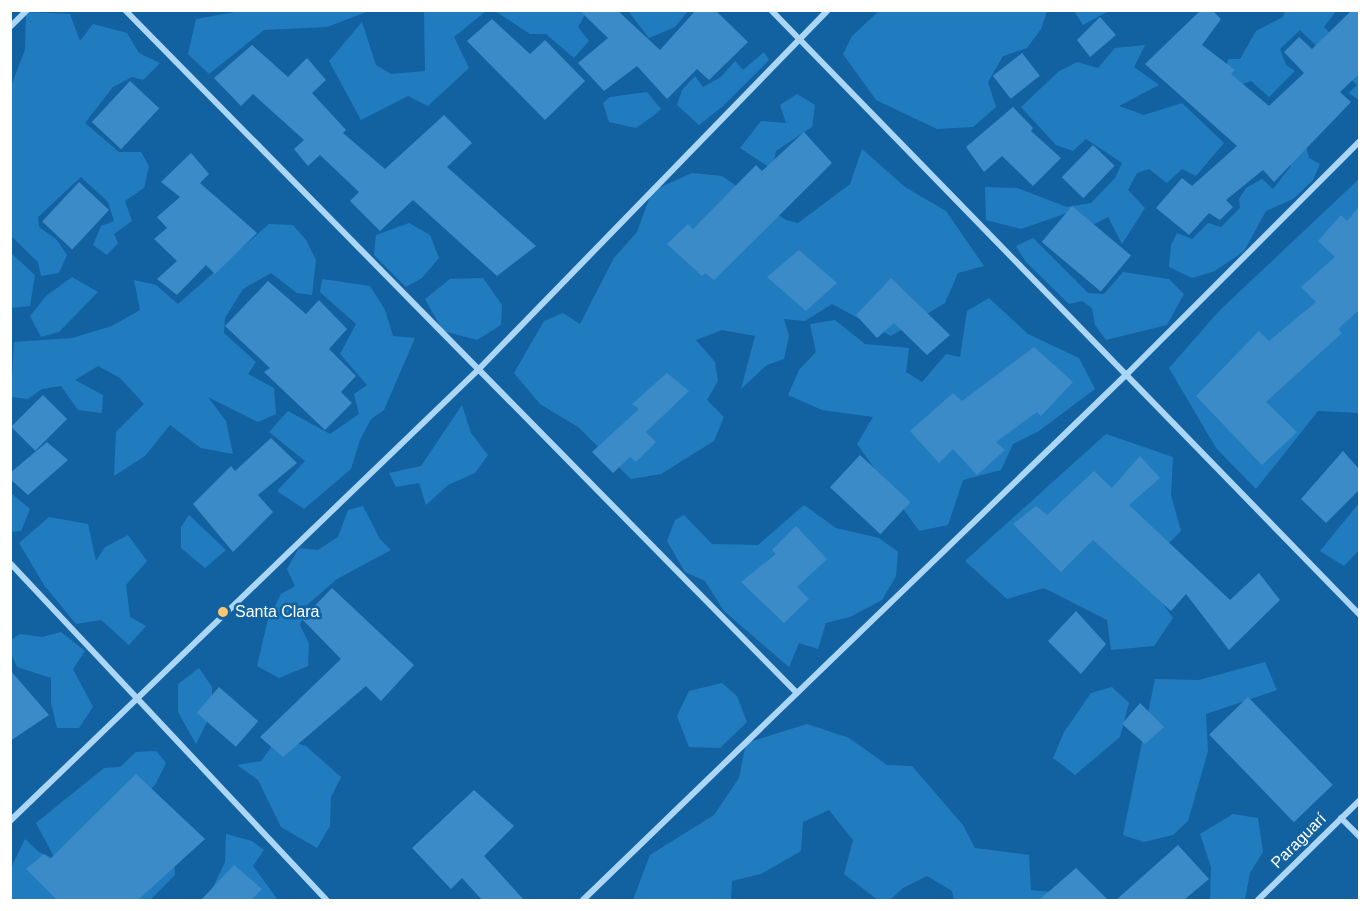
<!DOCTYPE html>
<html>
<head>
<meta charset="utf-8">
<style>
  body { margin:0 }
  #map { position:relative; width:1370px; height:911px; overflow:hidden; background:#1262a2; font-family:Helvetica,sans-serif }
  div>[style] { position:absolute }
  .green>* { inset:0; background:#207cbf }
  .building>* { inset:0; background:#3b8bc8; transform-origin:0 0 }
  .minor>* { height:6px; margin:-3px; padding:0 3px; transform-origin:3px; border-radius:3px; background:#abd6f5 }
  .dots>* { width:16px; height:16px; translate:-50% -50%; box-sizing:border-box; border:3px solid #1262a2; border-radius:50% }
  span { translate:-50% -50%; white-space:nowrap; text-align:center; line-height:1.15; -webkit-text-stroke:5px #1262a2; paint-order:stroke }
  .poi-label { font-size:16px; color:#fff }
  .left { translate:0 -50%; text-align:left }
  .street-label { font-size:16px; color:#fff }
  .frame { position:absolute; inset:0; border:12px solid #fff; pointer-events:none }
</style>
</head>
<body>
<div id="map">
  <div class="green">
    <i style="clip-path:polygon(880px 10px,1047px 10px,1047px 11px,1041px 29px,1027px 48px,1003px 56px,988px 82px,996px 107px,973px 127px,937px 129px,876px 100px,843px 54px,852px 36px)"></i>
    <i style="clip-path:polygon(241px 11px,241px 10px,369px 11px,327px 27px,264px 30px,209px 74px,188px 54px,196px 19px)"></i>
    <i style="clip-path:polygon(424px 11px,486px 11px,454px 37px,469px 68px,428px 106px,408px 96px,361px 120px,329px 61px,362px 22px,376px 65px,391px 74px,425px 71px)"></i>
    <i style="clip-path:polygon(495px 11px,587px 11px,578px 27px,589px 41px,574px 58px,546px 34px,530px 34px)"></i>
    <i style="clip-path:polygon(628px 11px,688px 11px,675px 27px,649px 38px)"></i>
    <i style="clip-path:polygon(1074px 11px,1109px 11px,1083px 25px)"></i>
    <i style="clip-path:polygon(1285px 11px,1336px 11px,1324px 27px,1359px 61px,1359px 100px,1349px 93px,1357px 85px,1300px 30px,1280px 49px,1286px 65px,1295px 71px,1269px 97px,1251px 81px,1223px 91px,1228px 59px,1240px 59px,1256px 31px,1283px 17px)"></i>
    <i style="clip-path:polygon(26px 12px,70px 14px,80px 41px,93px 24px,127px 33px,139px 53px,160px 63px,143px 80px,132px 77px,113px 87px,85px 123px,119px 152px,141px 152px,149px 166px,144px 188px,125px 201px,132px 221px,114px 234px,118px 243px,107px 255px,93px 245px,101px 226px,114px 221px,108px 202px,81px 177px,38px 217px,39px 227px,56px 239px,67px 255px,59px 273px,41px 276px,38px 262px,11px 236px,11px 86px,25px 50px)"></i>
    <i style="clip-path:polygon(1145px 45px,1134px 67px,1159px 85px,1119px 106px,1144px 115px,1182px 103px,1224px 143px,1196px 176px,1182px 169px,1167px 183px,1149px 169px,1137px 173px,1128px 190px,1145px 208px,1122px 244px,1108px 217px,1083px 230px,1067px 213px,1021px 229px,986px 220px,985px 187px,1017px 188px,1067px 207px,1091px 203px,1115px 178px,1122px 163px,1086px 139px,1073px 151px,1056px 145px,1021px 107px,1058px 72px,1077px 62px,1098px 68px,1115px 48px)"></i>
    <i style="clip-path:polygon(764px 52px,769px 60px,722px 107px,699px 125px,677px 105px,682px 90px,695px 76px,703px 87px,721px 77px,735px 61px,743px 70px)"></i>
    <i style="clip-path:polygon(647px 92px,661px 109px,653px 116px,636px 128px,609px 122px,603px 103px,610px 97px)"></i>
    <i style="clip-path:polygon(797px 94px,815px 105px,812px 127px,776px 151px,772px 169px,740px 148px,761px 121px,786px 123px,780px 105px)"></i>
    <i style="clip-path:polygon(1306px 146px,1309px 158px,1320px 164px,1313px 180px,1293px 199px,1266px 211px,1244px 251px,1215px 271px,1192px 278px,1169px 267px,1171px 245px,1177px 233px,1192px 239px,1208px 223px,1221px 227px,1240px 208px,1239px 199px,1246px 188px,1262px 179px,1273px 189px,1291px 166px,1286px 157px)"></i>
    <i style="clip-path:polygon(862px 149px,905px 187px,946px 211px,984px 266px,958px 273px,945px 303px,891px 336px,832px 304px,805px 321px,784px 319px,789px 336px,784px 359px,767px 365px,741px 389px,755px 336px,722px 330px,696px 340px,715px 362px,718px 381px,707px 400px,724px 417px,714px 441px,661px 474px,631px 479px,578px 427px,540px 404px,514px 373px,544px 321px,563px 313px,580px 324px,614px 258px,637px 232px,652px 191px,692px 173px,722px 176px,786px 220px,798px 223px,850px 184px)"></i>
    <i style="clip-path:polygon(1359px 179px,1359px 413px,1318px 411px,1256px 489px,1216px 448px,1169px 368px,1220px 310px)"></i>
    <i style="clip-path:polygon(409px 223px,430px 235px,439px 258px,422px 278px,406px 287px,374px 255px,376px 235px)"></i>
    <i style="clip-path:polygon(269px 224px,293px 225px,306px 240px,316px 260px,312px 295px,297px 293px,271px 273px,243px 289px,225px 318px,224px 333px,256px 362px,248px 374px,274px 388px,276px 414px,258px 422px,208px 397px,226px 421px,233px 454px,201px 448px,170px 425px,145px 456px,114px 476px,116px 432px,144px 404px,120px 378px,98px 366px,75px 380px,103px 395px,102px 413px,78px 410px,61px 386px,42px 389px,28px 399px,11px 397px,14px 342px,72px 338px,112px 326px,140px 310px,134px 280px,156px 285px,178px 304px)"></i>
    <i style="clip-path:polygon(1033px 238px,1088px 293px,1104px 294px,1123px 272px,1169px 279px,1184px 294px,1167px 325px,1106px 340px,1095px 325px,1092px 308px,1082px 301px,1069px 304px,1026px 262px,1016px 246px)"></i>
    <i style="clip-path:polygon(11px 253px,35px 275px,30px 306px,11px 308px)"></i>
    <i style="clip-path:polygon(72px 277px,98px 292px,59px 332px,41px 337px,30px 316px,46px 296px)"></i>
    <i style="clip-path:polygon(483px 278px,502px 305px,501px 325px,477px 340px,443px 331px,425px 299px,450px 279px)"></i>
    <i style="clip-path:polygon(322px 279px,370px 286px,385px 310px,393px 336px,415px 338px,384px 410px,371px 419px,360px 440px,351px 469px,304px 509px,277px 491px,305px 461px,269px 432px,288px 411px,330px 434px,359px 414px,354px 394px,367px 385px,340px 354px,356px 324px,320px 292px)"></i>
    <i style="clip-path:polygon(989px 298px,1028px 334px,1079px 358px,1095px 389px,1039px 431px,1013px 444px,1001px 470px,963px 480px,948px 525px,919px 531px,857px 444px,873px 417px,822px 410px,788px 395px,799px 370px,816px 352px,810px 324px,835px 320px,865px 344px,909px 348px,906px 372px,922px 382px,946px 354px,960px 357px,967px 311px)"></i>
    <i style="clip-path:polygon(462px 405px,471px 433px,488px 455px,475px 473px,448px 485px,426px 505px,419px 483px,396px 487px,389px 473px,421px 466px)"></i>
    <i style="clip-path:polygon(1106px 434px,1173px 457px,1171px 495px,1181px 531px,1140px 571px,1173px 618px,1154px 646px,1111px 650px,1107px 620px,1044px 588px,1007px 599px,965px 561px)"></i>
    <i style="clip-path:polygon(11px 493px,30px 509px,21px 531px,11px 532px)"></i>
    <i style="clip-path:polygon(1359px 503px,1359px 550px,1344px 566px,1320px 551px)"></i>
    <i style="clip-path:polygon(804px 505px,836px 528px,879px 538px,898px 552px,896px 576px,882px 600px,850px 617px,826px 623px,818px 649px,799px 643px,789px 667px,724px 611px,705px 581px,685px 572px,667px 541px,675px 520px,684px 515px,712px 544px,758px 545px)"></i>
    <i style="clip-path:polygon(363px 506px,380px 539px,391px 550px,337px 579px,307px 605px,300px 625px,309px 644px,308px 666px,279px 678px,257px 666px,268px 619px,281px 594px,295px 586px,287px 569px,299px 548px,318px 550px,338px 537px,348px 510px)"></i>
    <i style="clip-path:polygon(189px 515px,226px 550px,205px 568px,181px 548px,181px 527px)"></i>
    <i style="clip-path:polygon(49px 517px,88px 524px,96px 561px,105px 547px,128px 535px,147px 561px,126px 585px,130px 617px,146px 626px,129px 645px,101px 620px,76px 624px,44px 585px,19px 543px)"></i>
    <i style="clip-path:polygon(61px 632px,85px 651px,73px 669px,93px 707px,79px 728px,57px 728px,51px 703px,51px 678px,17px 667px,11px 653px,11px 640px,20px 634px,42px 637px)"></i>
    <i style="clip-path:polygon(1265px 662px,1277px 690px,1206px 714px,1208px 751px,1188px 821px,1173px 835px,1144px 842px,1123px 835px,1155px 679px,1199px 680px)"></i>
    <i style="clip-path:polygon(199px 668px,212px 687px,212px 712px,196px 744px,178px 712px,178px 684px)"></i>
    <i style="clip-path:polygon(722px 683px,737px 696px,747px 722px,720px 748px,689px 747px,677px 716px,689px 691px)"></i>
    <i style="clip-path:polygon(1112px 687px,1129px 703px,1120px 737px,1075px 775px,1053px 758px,1064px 732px,1091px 693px)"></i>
    <i style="clip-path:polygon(807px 724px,849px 738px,887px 765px,912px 766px,963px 825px,975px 848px,1029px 855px,1031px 890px,1072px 894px,1074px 900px,954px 900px,952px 891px,927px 876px,903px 888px,890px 900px,878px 900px,844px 874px,853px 840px,829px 810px,803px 822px,801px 851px,761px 874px,732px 881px,731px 900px,633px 900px,650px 855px,714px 815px,739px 778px,746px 743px)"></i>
    <i style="clip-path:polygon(278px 738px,306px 746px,341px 777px,331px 797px,330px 826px,317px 848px,281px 827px,258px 780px,237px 765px,261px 761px)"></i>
    <i style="clip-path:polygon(156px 751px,166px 763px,155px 785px,72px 864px,53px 855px,36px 823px,104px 768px,120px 767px,136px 752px)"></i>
    <i style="clip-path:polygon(1233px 814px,1258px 818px,1263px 852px,1250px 873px,1245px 899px,1210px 900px,1211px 867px,1200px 834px)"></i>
    <i style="clip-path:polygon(226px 834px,252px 841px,264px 850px,253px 866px,278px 900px,207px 900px,225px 862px)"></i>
    <i style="clip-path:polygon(25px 839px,39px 852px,75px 868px,174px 851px,175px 875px,150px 900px,11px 900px,11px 868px)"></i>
  </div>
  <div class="building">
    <i style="clip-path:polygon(579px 10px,617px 10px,660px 50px,696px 10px,715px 10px,748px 42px,709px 80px,697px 69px,667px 99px,637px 66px,604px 91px,578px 63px,608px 38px)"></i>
    <i style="clip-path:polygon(1201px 10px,1212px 10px,1221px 19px,1202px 45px,1235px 70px,1231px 74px,1269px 106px,1304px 73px,1284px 52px,1299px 37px,1312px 49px,1352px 10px,1359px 10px,1359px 74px,1340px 92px,1351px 102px,1274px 182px,1263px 170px,1226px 200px,1233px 207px,1220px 220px,1209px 213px,1189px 235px,1156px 208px,1182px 178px,1192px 186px,1237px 146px,1145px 64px)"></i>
    <i style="clip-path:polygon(1100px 17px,1116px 35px,1090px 57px,1077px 40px)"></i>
    <i style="clip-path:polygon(492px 19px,530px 54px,545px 40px,585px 81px,545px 120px,467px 41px)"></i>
    <i style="clip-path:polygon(252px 45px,288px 77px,307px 58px,326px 80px,312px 93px,346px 130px,343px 133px,385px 169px,444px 115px,472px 143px,447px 167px,536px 246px,497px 276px,413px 200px,380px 231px,350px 201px,359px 192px,320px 155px,308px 166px,294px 149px,304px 140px,253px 94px,241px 106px,214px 78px)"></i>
    <i style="left:1022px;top:53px;width:29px;height:37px;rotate:52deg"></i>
    <i style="left:130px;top:81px;width:40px;height:56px;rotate:43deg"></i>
    <i style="clip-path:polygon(1013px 107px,1033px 128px,1031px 131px,1061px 158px,1033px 186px,1002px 156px,984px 172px,966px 147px)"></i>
    <i style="clip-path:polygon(804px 132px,832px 163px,714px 280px,705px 273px,702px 276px,667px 244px,688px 224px,693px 229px,756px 165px,762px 171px)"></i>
    <i style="left:1093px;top:145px;width:30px;height:45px;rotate:44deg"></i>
    <i style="clip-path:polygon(191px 153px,209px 174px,200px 183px,257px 233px,215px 274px,206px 265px,177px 295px,157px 279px,177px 261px,154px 239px,167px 228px,157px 217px,180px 197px,161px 182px)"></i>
    <i style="left:79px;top:182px;width:41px;height:54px;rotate:43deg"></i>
    <i style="left:1072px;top:206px;width:77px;height:47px;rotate:40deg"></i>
    <i style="clip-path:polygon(1359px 207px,1359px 310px,1338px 329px,1342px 333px,1266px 402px,1297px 432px,1262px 465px,1196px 396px,1259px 331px,1269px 341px,1316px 302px,1301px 287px,1335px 257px,1318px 241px,1341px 215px,1347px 221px)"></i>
    <i style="clip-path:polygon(799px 250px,837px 283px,806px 311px,767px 277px)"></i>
    <i style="clip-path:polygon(891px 278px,950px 335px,927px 355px,894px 323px,877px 338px,856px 315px)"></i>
    <i style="clip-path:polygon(268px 281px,306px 314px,319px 300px,347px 329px,329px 349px,356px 376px,341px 392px,352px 403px,325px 430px,264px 372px,270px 368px,225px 326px)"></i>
    <i style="clip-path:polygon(1034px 347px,1073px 382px,1041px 416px,1037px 412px,996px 442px,1005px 450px,977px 475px,953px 449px,939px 463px,910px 431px,953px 393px,962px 401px)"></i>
    <i style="clip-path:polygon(667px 373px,689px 391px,646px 432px,656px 442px,636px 462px,630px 457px,613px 473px,592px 452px,639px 409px,632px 404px)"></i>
    <i style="left:43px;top:395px;width:34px;height:45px;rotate:45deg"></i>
    <i style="clip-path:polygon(271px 438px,297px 463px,258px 495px,273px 512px,233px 552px,193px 504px,231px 466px,235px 471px)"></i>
    <i style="clip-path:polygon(47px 442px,68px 460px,28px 495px,10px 479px,10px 473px)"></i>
    <i style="clip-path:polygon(1343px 451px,1359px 469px,1359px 490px,1326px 523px,1301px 499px)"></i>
    <i style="left:860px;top:455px;width:69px;height:44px;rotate:43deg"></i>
    <i style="clip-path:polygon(1140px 456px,1160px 478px,1129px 505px,1230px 600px,1259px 573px,1280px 600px,1229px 650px,1186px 594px,1171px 611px,1093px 540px,1061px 572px,1013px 524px,1036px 506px,1047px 515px,1094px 471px,1112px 488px)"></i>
    <i style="clip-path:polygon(796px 526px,827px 559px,797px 587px,809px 599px,784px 623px,741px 582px,776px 554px,772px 550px)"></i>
    <i style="clip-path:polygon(332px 588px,414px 665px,381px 701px,366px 686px,283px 757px,260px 737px,341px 659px,302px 619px)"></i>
    <i style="clip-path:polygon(1076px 611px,1106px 644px,1081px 674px,1048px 641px)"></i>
    <i style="clip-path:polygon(10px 670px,49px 715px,10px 741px)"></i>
    <i style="left:219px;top:687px;width:52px;height:34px;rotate:41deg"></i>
    <i style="left:1248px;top:697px;width:122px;height:54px;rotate:46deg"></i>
    <i style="clip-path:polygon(1140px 703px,1164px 727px,1145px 744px,1122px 724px)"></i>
    <i style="clip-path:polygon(136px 774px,205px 839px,138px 900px,57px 900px,26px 869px,44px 854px,50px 859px)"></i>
    <i style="clip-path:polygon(474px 790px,514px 826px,484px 856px,524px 900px,482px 900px,462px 878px,451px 889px,412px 848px)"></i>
    <i style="clip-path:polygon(1178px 845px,1209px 879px,1184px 900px,1116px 900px)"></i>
    <i style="clip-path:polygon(234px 865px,262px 889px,251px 900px,201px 900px)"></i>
    <i style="clip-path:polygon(1076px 868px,1108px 900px,1039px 900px)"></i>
  </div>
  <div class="minor">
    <i style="left:125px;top:10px;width:958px;rotate:45.47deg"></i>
    <i style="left:771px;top:10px;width:844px;rotate:45.77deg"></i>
    <i style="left:10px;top:27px;width:24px;rotate:-45deg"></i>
    <i style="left:10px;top:563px;width:462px;rotate:46.8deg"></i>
    <i style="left:1341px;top:818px;width:27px;rotate:45deg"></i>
    <i style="left:10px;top:821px;width:649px;rotate:-43.94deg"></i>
    <i style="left:477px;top:371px;width:504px;rotate:-45.8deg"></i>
    <i style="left:583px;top:900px;width:757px;rotate:-44.04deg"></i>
    <i style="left:1127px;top:374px;width:330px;rotate:-45deg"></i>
    <i style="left:1258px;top:900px;width:143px;rotate:-44.4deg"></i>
  </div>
  <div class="dots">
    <i style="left:223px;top:612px;background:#ffc46f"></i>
  </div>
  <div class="poi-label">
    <span class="left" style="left:235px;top:612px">Santa Clara</span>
  </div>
  <div class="street-label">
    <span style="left:1299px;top:841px;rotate:-45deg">Paraguarí</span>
  </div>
  <div class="frame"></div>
</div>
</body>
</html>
